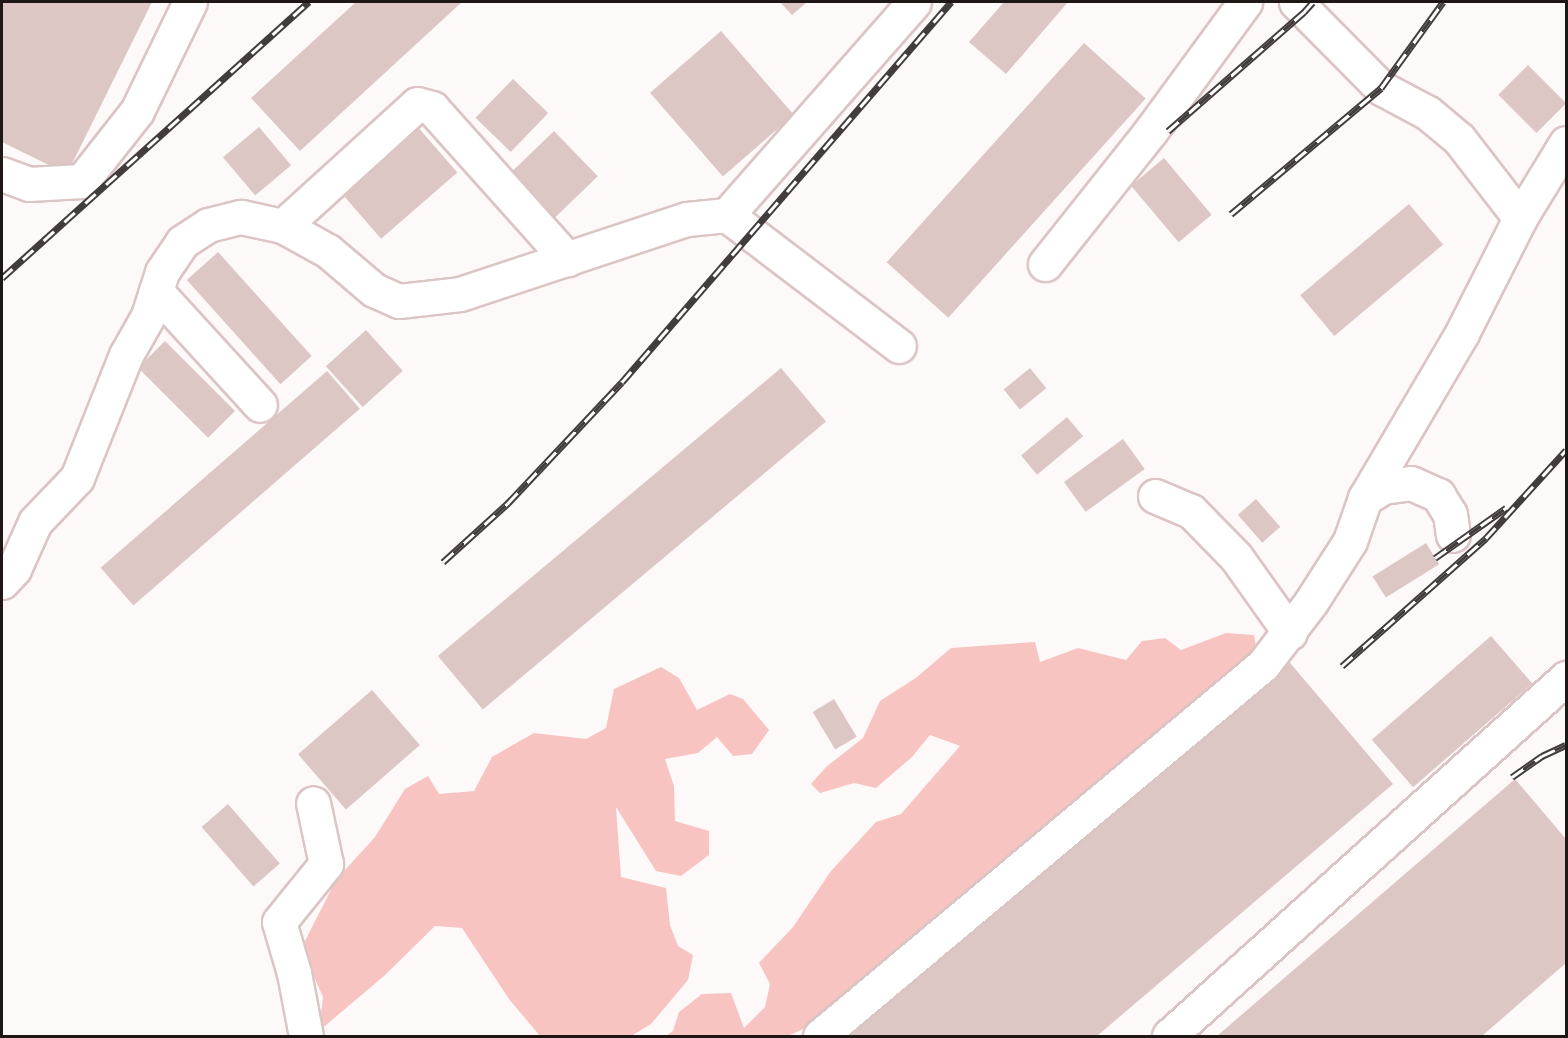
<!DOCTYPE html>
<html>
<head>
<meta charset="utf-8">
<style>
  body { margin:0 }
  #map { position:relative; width:1568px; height:1038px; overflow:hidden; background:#fef9f9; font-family:Helvetica,sans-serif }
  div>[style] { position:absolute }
  .green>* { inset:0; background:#f8c4c2 }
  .building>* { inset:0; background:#dcc7c5; transform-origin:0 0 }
  .roads { filter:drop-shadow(2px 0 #dbc5c4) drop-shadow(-2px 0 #dbc5c4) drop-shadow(0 2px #dbc5c4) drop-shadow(0 -2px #dbc5c4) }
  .minor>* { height:33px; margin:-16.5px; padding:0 16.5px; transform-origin:16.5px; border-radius:16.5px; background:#fff }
  .rail>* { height:7px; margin-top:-3.5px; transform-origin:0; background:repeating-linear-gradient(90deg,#fff 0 14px,#433c3c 0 28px); box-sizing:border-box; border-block:2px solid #433c3c }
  span { translate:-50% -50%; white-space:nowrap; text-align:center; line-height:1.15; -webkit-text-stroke:4.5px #fff; paint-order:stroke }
  .frame { position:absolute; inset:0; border:3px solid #1e1716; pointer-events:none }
</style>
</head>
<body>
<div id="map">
  <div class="green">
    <i style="clip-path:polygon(1226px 633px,1254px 635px,1258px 658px,820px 1021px,788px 1036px,666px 1036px,673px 1031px,679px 1012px,702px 994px,731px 993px,744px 1028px,765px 1007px,770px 984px,759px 963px,793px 927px,831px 871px,876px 822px,901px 814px,960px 746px,930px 735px,912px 757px,876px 788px,854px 783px,820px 793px,811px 784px,826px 767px,863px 738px,880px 701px,917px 677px,951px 648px,1035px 642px,1040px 662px,1078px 648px,1126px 660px,1142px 641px,1165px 638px,1181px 650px)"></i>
    <i style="clip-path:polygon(661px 667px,679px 678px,697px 710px,730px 694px,743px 699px,769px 730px,752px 754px,733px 756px,717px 737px,698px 753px,665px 759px,674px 786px,675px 821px,709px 831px,709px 855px,681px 876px,656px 871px,616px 807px,621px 877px,666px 888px,670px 925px,678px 946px,693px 955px,688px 980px,651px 1024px,631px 1036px,540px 1036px,509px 999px,462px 928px,435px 926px,384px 976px,319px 1031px,323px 997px,311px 970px,305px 941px,336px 880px,375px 837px,405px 789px,428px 776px,439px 794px,474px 791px,492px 757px,534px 733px,586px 739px,606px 728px,614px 689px)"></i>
  </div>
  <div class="building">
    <i style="clip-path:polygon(2px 2px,152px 2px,67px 174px,2px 142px)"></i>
    <i style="clip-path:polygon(356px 2px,462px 2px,300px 151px,251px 98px)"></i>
    <i style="clip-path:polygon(780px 2px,807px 2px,792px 15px)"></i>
    <i style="clip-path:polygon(1004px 2px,1068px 2px,1006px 74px,969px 42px)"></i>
    <i style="left:721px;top:31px;width:111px;height:94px;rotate:49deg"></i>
    <i style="left:1084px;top:43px;width:83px;height:295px;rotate:42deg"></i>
    <i style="left:1528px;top:65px;width:54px;height:42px;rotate:45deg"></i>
    <i style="left:513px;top:79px;width:49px;height:54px;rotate:44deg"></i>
    <i style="left:416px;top:125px;width:63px;height:101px;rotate:49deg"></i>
    <i style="left:259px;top:127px;width:50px;height:47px;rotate:50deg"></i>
    <i style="left:554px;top:131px;width:63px;height:63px;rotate:46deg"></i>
    <i style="left:1164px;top:158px;width:74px;height:43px;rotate:50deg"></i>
    <i style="left:1409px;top:204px;width:53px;height:142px;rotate:50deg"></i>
    <i style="left:218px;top:252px;width:140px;height:42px;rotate:48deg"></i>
    <i style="left:366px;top:330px;width:55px;height:54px;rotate:48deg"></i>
    <i style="left:165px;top:341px;width:99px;height:38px;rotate:45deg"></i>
    <i style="left:781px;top:368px;width:70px;height:448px;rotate:50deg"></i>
    <i style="left:1030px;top:368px;width:26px;height:34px;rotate:51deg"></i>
    <i style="left:327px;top:371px;width:50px;height:300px;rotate:49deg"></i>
    <i style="left:1067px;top:417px;width:25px;height:60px;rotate:50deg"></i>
    <i style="left:1123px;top:439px;width:37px;height:73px;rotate:54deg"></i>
    <i style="left:1256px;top:499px;width:37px;height:24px;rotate:49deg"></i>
    <i style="left:1426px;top:543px;width:25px;height:63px;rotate:58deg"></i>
    <i style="left:1491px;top:636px;width:63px;height:158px;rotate:49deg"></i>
    <i style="clip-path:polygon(1285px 657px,1393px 784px,1097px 1036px,838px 1036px)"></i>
    <i style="left:372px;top:690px;width:73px;height:98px;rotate:49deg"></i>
    <i style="left:834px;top:699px;width:44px;height:25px;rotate:59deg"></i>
    <i style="clip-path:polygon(1515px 779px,1566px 839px,1566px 963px,1482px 1036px,1217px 1036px)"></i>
    <i style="left:228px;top:804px;width:79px;height:35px;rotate:49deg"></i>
  </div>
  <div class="roads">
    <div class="minor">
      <i style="left:1296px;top:2px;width:121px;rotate:45.3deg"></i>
      <i style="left:1381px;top:88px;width:53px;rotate:28deg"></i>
      <i style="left:1428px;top:113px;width:40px;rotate:40deg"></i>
      <i style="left:1459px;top:139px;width:100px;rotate:52.3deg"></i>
      <i style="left:2px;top:174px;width:29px;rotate:20deg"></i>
      <i style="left:29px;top:184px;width:53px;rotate:-3.2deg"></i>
      <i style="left:82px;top:181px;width:89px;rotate:-51.8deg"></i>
      <i style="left:137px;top:111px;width:121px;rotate:-64.1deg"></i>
      <i style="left:727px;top:215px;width:216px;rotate:37.3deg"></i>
      <i style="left:283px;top:226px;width:181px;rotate:-42.3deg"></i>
      <i style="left:417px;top:104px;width:16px;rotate:15deg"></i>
      <i style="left:432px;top:108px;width:203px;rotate:48.2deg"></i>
      <i style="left:1045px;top:264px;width:169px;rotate:-51.5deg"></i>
      <i style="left:1150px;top:132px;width:161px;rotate:-53.8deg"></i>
      <i style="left:156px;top:291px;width:154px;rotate:47.6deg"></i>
      <i style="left:1155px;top:496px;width:39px;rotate:23deg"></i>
      <i style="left:1191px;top:511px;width:64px;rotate:45.6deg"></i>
      <i style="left:1236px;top:557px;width:93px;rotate:54.6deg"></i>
      <i style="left:1365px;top:498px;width:21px;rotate:-31deg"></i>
      <i style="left:1383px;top:487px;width:28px;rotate:-8deg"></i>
      <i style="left:1411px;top:483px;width:30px;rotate:24deg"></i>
      <i style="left:1438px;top:495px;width:22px;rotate:58deg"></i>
      <i style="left:1450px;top:514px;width:21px;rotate:82deg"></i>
      <i style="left:2px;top:582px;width:18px;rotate:-47deg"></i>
      <i style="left:14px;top:569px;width:51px;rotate:-65.9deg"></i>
      <i style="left:35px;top:522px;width:61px;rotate:-46.3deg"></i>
      <i style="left:77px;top:478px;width:132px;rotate:-68.3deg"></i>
      <i style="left:126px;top:355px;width:45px;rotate:-60.6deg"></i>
      <i style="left:148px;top:316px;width:46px;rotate:-72.3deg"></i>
      <i style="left:162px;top:272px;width:36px;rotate:-56deg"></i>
      <i style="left:182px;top:242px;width:31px;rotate:-33deg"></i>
      <i style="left:208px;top:225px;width:34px;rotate:-14deg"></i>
      <i style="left:241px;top:217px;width:43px;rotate:12.1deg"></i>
      <i style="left:283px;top:226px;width:51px;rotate:29.1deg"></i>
      <i style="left:328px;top:251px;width:60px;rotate:40.3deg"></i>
      <i style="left:374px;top:290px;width:27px;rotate:24deg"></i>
      <i style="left:399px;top:301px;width:61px;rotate:-6.5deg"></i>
      <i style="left:460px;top:294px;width:239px;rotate:-18.3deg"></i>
      <i style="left:687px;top:219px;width:40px;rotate:-5.7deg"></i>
      <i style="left:727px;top:215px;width:283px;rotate:-48.7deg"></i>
      <i style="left:306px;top:1036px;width:64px;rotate:-100.8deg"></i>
      <i style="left:294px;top:973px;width:53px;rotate:-106.4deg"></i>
      <i style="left:279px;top:922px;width:75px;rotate:-51deg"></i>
      <i style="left:326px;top:864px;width:62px;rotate:-102deg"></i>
      <i style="left:820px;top:1036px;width:578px;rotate:-39.95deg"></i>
      <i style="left:1263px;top:665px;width:79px;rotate:-52.7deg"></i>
      <i style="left:1311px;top:602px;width:72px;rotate:-57.4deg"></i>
      <i style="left:1350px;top:541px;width:46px;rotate:-70.8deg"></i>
      <i style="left:1365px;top:498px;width:191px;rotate:-59.5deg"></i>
      <i style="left:1462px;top:333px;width:129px;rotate:-63.2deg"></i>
      <i style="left:1520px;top:218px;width:88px;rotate:-58.5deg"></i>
      <i style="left:1169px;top:1036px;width:535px;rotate:-42.04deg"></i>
    </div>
  </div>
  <div class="rail">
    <i style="left:1168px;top:131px;width:181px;rotate:-41.2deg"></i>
    <i style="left:1304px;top:12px;width:13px;rotate:-48deg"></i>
    <i style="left:1231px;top:214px;width:196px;rotate:-40deg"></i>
    <i style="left:1381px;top:88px;width:106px;rotate:-54.2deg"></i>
    <i style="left:2px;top:278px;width:413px;rotate:-42deg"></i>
    <i style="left:1435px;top:558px;width:87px;rotate:-35.2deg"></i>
    <i style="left:443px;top:562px;width:88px;rotate:-42.2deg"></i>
    <i style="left:508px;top:503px;width:166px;rotate:-46.7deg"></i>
    <i style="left:622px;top:382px;width:503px;rotate:-49.11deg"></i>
    <i style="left:1342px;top:666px;width:193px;rotate:-41.6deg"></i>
    <i style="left:1486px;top:538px;width:119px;rotate:-47.7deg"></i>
    <i style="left:1512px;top:777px;width:37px;rotate:-35deg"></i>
    <i style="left:1542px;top:756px;width:26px;rotate:-25deg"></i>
  </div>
  <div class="frame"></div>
</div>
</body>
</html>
